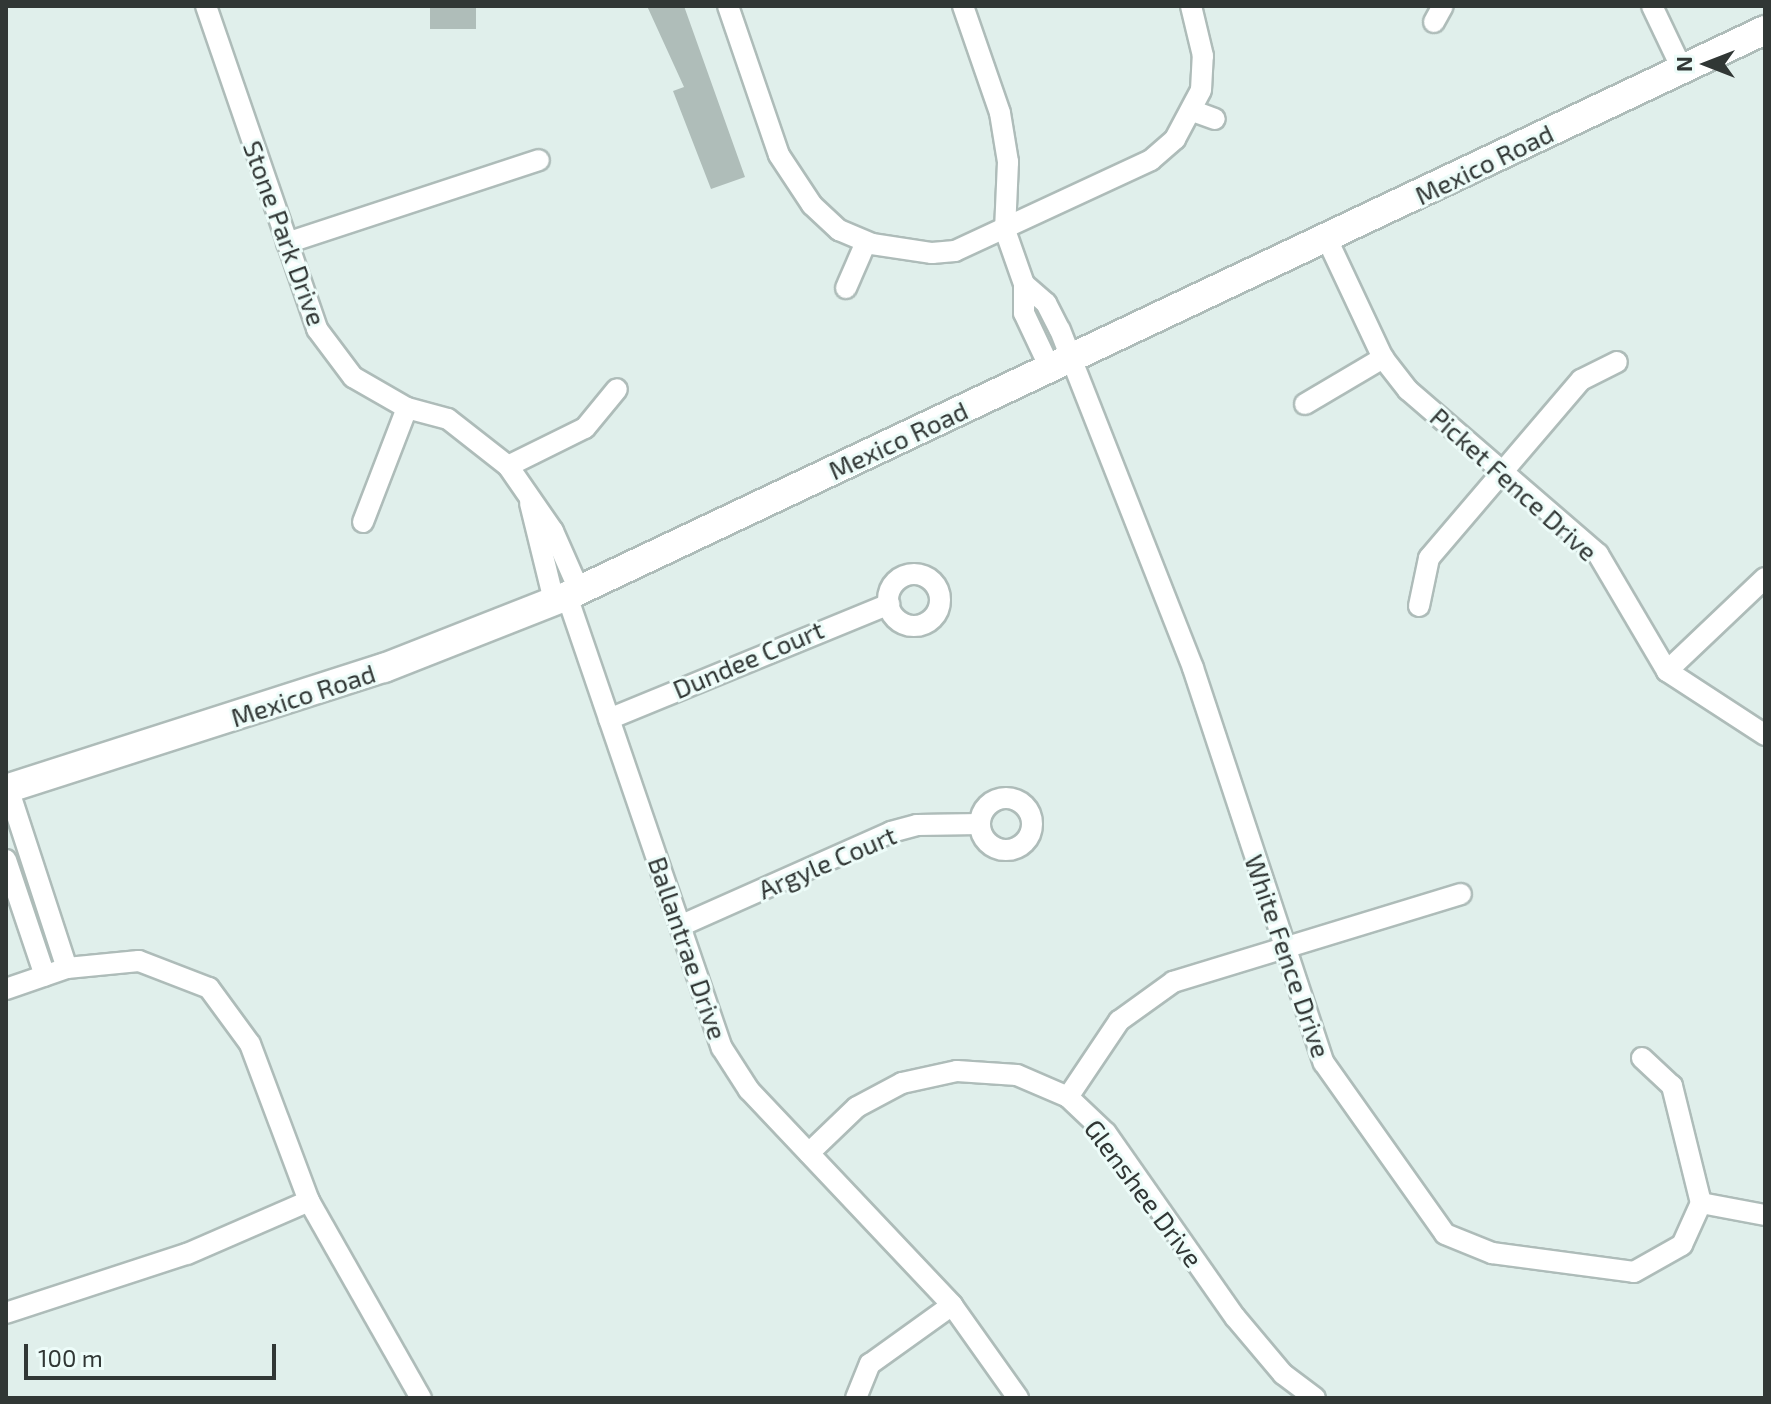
<!DOCTYPE html>
<html>
<head>
<meta charset="utf-8">
<style>
  body { margin:0 }
  #map { position:relative; width:1771px; height:1404px; overflow:hidden; background:#e0efeb; font-family:"Exo 2",sans-serif }
  div>[style] { position:absolute }
  .building>* { inset:0; background:#afbdb9; transform-origin:0 0 }
  .roads { filter:drop-shadow(2px 0 #aebcb9) drop-shadow(-2px 0 #aebcb9) drop-shadow(0 2px #aebcb9) drop-shadow(0 -2px #aebcb9) }
  .street>* { height:20px; margin:-10px; padding:0 10px; transform-origin:10px; border-radius:10px; background:#fff }
  .street>.ring { margin:-10px; padding:0; box-sizing:content-box; background:none; border:20px solid #fff; border-radius:50% }
  .secondary>* { height:28px; margin:-14px; padding:0 14px; transform-origin:14px; border-radius:14px; background:#fff }
  span { translate:-50% -50%; white-space:nowrap; text-align:center; line-height:1.15; -webkit-text-stroke:6px #edfcf9; paint-order:stroke }
  .street-label { font-size:26px; color:#313735 }
  .frame { position:absolute; inset:0; border:8px solid #313735; pointer-events:none }
  .north { position:absolute; left:1667px; top:24px; width:80px; height:80px; -webkit-text-stroke:6px #edfcf9; paint-order:stroke; rotate:270deg; font-size:22px; font-weight:700; line-height:32px; text-align:center; color:#313735 }
  .north::after { content:''; display:block; margin:auto; width:28px; height:36px; background:#313735; clip-path:polygon(50% 0,100% 100%,50% 72%,0 100%) }
  .scale { position:absolute; left:24px; top:1344px; width:252px; height:36px; box-sizing:border-box; border:4px solid #313735; border-top:0; padding-left:10px; font-size:24px; line-height:28px; white-space:nowrap; color:#313735; -webkit-text-stroke:6px #edfcf9; paint-order:stroke }
</style>
</head>
<body>
<div id="map">
  <div class="building">
    <i style="left:430px;top:6px;width:46px;height:23px"></i>
    <i style="clip-path:polygon(647px 6px,684px 6px,745px 177px,711px 189px,673px 91px,684px 87px)"></i>
  </div>
  <div class="roads">
    <div class="street">
      <i style="left:206px;top:6px;width:342px;rotate:71deg"></i>
      <i style="left:317px;top:329px;width:60px;rotate:53.1deg"></i>
      <i style="left:353px;top:377px;width:62px;rotate:29.9deg"></i>
      <i style="left:407px;top:408px;width:42px;rotate:15deg"></i>
      <i style="left:448px;top:419px;width:76px;rotate:38.1deg"></i>
      <i style="left:508px;top:466px;width:79px;rotate:55.3deg"></i>
      <i style="left:553px;top:531px;width:64px;rotate:66.2deg"></i>
      <i style="left:728px;top:6px;width:157px;rotate:71.1deg"></i>
      <i style="left:779px;top:155px;width:60px;rotate:56.6deg"></i>
      <i style="left:812px;top:205px;width:37px;rotate:43deg"></i>
      <i style="left:839px;top:230px;width:36px;rotate:23deg"></i>
      <i style="left:872px;top:244px;width:61px;rotate:8.5deg"></i>
      <i style="left:932px;top:253px;width:23px;rotate:-5deg"></i>
      <i style="left:955px;top:251px;width:216px;rotate:-24.9deg"></i>
      <i style="left:1151px;top:160px;width:32px;rotate:-41deg"></i>
      <i style="left:1175px;top:139px;width:55px;rotate:-62deg"></i>
      <i style="left:1201px;top:90px;width:34px;rotate:-87deg"></i>
      <i style="left:1203px;top:56px;width:51px;rotate:-103.5deg"></i>
      <i style="left:963px;top:6px;width:113px;rotate:70.9deg"></i>
      <i style="left:1000px;top:113px;width:50px;rotate:80.7deg"></i>
      <i style="left:1008px;top:162px;width:68px;rotate:92.5deg"></i>
      <i style="left:1005px;top:230px;width:57px;rotate:70.6deg"></i>
      <i style="left:1024px;top:284px;width:29px;rotate:90deg"></i>
      <i style="left:1024px;top:313px;width:61px;rotate:64.7deg"></i>
      <i style="left:1652px;top:6px;width:70px;rotate:64.5deg"></i>
      <i style="left:1434px;top:22px;width:18px;rotate:-61deg"></i>
      <i style="left:1193px;top:111px;width:23px;rotate:20deg"></i>
      <i style="left:1327px;top:239px;width:132px;rotate:64.8deg"></i>
      <i style="left:1383px;top:358px;width:41px;rotate:52deg"></i>
      <i style="left:1408px;top:390px;width:251px;rotate:40.8deg"></i>
      <i style="left:1598px;top:554px;width:136px;rotate:59.5deg"></i>
      <i style="left:1667px;top:671px;width:117px;rotate:33.1deg"></i>
      <i style="left:287px;top:243px;width:265px;rotate:-18.2deg"></i>
      <i style="left:1024px;top:284px;width:29px;rotate:41deg"></i>
      <i style="left:1046px;top:303px;width:30px;rotate:63deg"></i>
      <i style="left:1060px;top:330px;width:363px;rotate:68.5deg"></i>
      <i style="left:1193px;top:668px;width:416px;rotate:71.7deg"></i>
      <i style="left:1324px;top:1063px;width:209px;rotate:54.7deg"></i>
      <i style="left:1445px;top:1234px;width:51px;rotate:22deg"></i>
      <i style="left:1492px;top:1253px;width:143px;rotate:7.6deg"></i>
      <i style="left:1634px;top:1272px;width:55px;rotate:-29.4deg"></i>
      <i style="left:1682px;top:1245px;width:46px;rotate:-65.7deg"></i>
      <i style="left:1701px;top:1203px;width:121px;rotate:-103.9deg"></i>
      <i style="left:1672px;top:1086px;width:41px;rotate:-137deg"></i>
      <i style="left:846px;top:288px;width:50px;rotate:-66.5deg"></i>
      <i style="left:1305px;top:404px;width:91px;rotate:-30.5deg"></i>
      <i style="left:508px;top:466px;width:86px;rotate:-26.3deg"></i>
      <i style="left:585px;top:428px;width:50px;rotate:-50.6deg"></i>
      <i style="left:530px;top:503px;width:101px;rotate:76.2deg"></i>
      <i style="left:363px;top:522px;width:122px;rotate:-68.9deg"></i>
      <i class="ring" style="left:888px;top:574px;width:32px;height:32px"></i>
      <i style="left:567px;top:596px;width:478px;rotate:71.1deg"></i>
      <i style="left:722px;top:1048px;width:50px;rotate:57.3deg"></i>
      <i style="left:749px;top:1090px;width:296px;rotate:46.6deg"></i>
      <i style="left:952px;top:1305px;width:114px;rotate:54.6deg"></i>
      <i style="left:1419px;top:606px;width:49px;rotate:-78.2deg"></i>
      <i style="left:1429px;top:558px;width:234px;rotate:-49.5deg"></i>
      <i style="left:1581px;top:380px;width:40px;rotate:-26.6deg"></i>
      <i style="left:1667px;top:671px;width:135px;rotate:-43.5deg"></i>
      <i style="left:609px;top:719px;width:303px;rotate:-22.3deg"></i>
      <i style="left:8px;top:788px;width:189px;rotate:71.9deg"></i>
      <i class="ring" style="left:980px;top:798px;width:32px;height:32px"></i>
      <i style="left:6px;top:860px;width:122px;rotate:71.4deg"></i>
      <i style="left:680px;top:926px;width:231px;rotate:-24deg"></i>
      <i style="left:891px;top:832px;width:27px;rotate:-15deg"></i>
      <i style="left:917px;top:825px;width:63px;rotate:-0.9deg"></i>
      <i style="left:6px;top:989px;width:65px;rotate:-19deg"></i>
      <i style="left:67px;top:968px;width:72px;rotate:-5.6deg"></i>
      <i style="left:139px;top:961px;width:75px;rotate:21.1deg"></i>
      <i style="left:209px;top:988px;width:69px;rotate:53.8deg"></i>
      <i style="left:250px;top:1044px;width:168px;rotate:69.4deg"></i>
      <i style="left:309px;top:1201px;width:227px;rotate:60.4deg"></i>
      <i style="left:1068px;top:1097px;width:92px;rotate:-56.1deg"></i>
      <i style="left:1119px;top:1021px;width:67px;rotate:-35.8deg"></i>
      <i style="left:1173px;top:982px;width:301px;rotate:-17deg"></i>
      <i style="left:809px;top:1153px;width:66px;rotate:-43.8deg"></i>
      <i style="left:857px;top:1107px;width:51px;rotate:-28.1deg"></i>
      <i style="left:902px;top:1083px;width:56px;rotate:-12.3deg"></i>
      <i style="left:957px;top:1071px;width:60px;rotate:3.8deg"></i>
      <i style="left:1017px;top:1075px;width:56px;rotate:23.3deg"></i>
      <i style="left:1068px;top:1097px;width:52px;rotate:43.5deg"></i>
      <i style="left:1106px;top:1133px;width:225px;rotate:55deg"></i>
      <i style="left:1235px;top:1317px;width:75px;rotate:49.9deg"></i>
      <i style="left:1283px;top:1374px;width:40px;rotate:37deg"></i>
      <i style="left:1701px;top:1203px;width:65px;rotate:10.6deg"></i>
      <i style="left:6px;top:1313px;width:190px;rotate:-18.1deg"></i>
      <i style="left:187px;top:1254px;width:133px;rotate:-23.5deg"></i>
      <i style="left:856px;top:1398px;width:37px;rotate:-68deg"></i>
      <i style="left:870px;top:1364px;width:101px;rotate:-35.7deg"></i>
    </div>
    <div class="secondary">
      <i style="left:6px;top:789px;width:397px;rotate:-17.8deg"></i>
      <i style="left:384px;top:668px;width:197px;rotate:-21.5deg"></i>
      <i style="left:567px;top:596px;width:1325px;rotate:-25.29deg"></i>
    </div>
  </div>
  <div class="street-label">
    <span style="left:1484px;top:164px;rotate:-26deg">Mexico Road</span>
    <span style="left:285px;top:233px;rotate:70deg">Stone Park Drive</span>
    <span style="left:898px;top:440px;rotate:-25deg">Mexico Road</span>
    <span style="left:1514px;top:484px;rotate:42deg">Picket Fence Drive</span>
    <span style="left:748px;top:659px;rotate:-23deg">Dundee Court</span>
    <span style="left:303px;top:695px;rotate:-18deg">Mexico Road</span>
    <span style="left:827px;top:862px;rotate:-23deg">Argyle Court</span>
    <span style="left:688px;top:948px;rotate:71deg">Ballantrae Drive</span>
    <span style="left:1288px;top:956px;rotate:71deg">White Fence Drive</span>
    <span style="left:1144px;top:1193px;rotate:53deg">Glenshee Drive</span>
  </div>
  <div class="frame"></div>
  <div class="north">N</div>
  <div class="scale">100 m</div>
</div>
</body>
</html>
